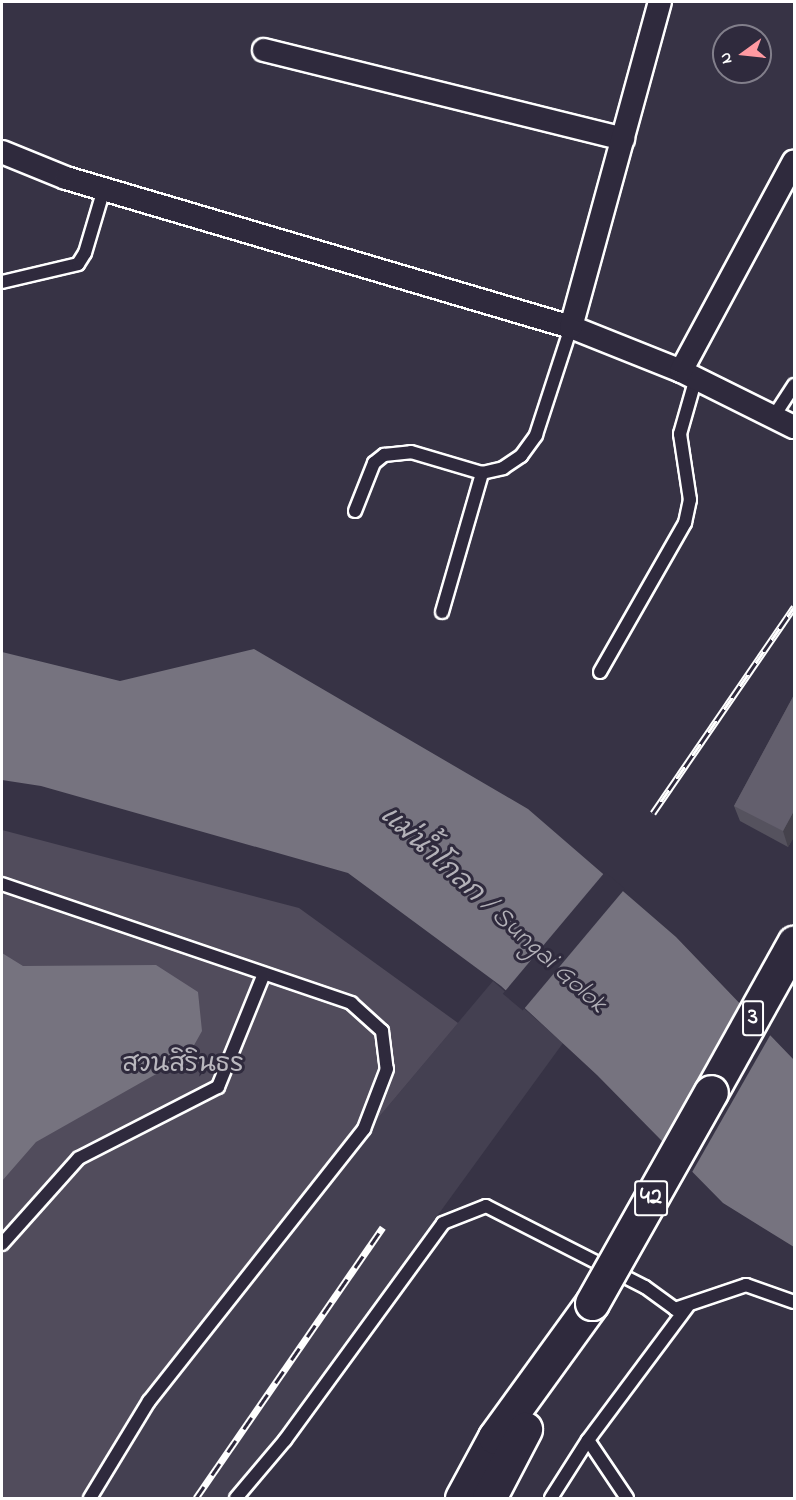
<!DOCTYPE html>
<html>
<head>
<meta charset="utf-8">
<style>
  body { margin:0 }
  #map { position:relative; width:796px; height:1500px; overflow:hidden; background:#373345; font-family:"Indie Flower","Playpen Sans Thai",sans-serif }
  div>[style] { position:absolute }
  .built>* { inset:0; background:#444051 }
  .green>* { inset:0; background:#514c5c }
  .water>* { inset:0; background:#76737f }
  .pier>* { inset:0; background:#373345; transform-origin:0 0 }
  .roads { filter:drop-shadow(2px 0 #fff) drop-shadow(-2px 0 #fff) drop-shadow(0 2px #fff) drop-shadow(0 -2px #fff) }
  .lane>* { height:12px; margin:-6px; padding:0 6px; transform-origin:6px; border-radius:6px; background:#2f2a3d }
  .street>* { height:22px; margin:-11px; padding:0 11px; transform-origin:11px; border-radius:11px; background:#2f2a3d }
  .highway>* { height:33px; margin:-16.5px; padding:0 16.5px; transform-origin:16.5px; border-radius:16.5px; background:#2f2a3d }
  .rail>* { height:7px; margin-top:-3.5px; transform-origin:0; background:repeating-linear-gradient(90deg,#2f2a3d 0 14px,#fff 0 28px); box-sizing:border-box; border-block:2px solid #fff }
  .bridges { filter:drop-shadow(2px 0 #fff) drop-shadow(-2px 0 #fff) drop-shadow(0 2px #fff) drop-shadow(0 -2px #fff) }
  .highway-bridge>* { height:33px; margin:-16.5px; padding:0 16.5px; transform-origin:16.5px; border-radius:16.5px; background:#2f2a3d }
  .wall>* { inset:0; background:#55525e }
  .shaded-wall>* { inset:0; background:#45424c }
  .building>* { inset:0; background:#635f6d }
  span { translate:-50% -50%; white-space:nowrap; text-align:center; line-height:1.15; -webkit-text-stroke:6px #2f2a3d; paint-order:stroke }
  .shield-label span { padding:2px 4px; background:#2f2a3d; border:2px solid; border-radius:4px; -webkit-text-stroke-width:0 }
  .shield-label { font-size:24px; color:#fff; font-weight:700 }
  .park-label { font-size:26px; color:#b9b7be }
  .water-label { font-size:27px; color:#b4b2b9; font-style:italic }
  .frame { position:absolute; inset:0; border:3px solid #fff; pointer-events:none }
  .north { position:absolute; left:712px; top:24px; width:60px; height:60px; box-sizing:border-box; background:#2f2a3d; border:2px solid #827f8b; border-radius:50%; rotate:255deg; font-size:16px; font-weight:700; line-height:24px; text-align:center; color:#fff }
  .north::after { content:''; display:block; margin:auto; width:21px; height:27px; background:#ff9aa2; clip-path:polygon(50% 0,100% 100%,50% 72%,0 100%) }
</style>
</head>
<body>
<div id="map">
  <div class="built">
    <i style="clip-path:polygon(493px 981px,563px 1043px,232px 1498px,89px 1498px,294px 1218px)"></i>
  </div>
  <div class="green">
    <i style="clip-path:polygon(2px 830px,299px 908px,458px 1023px,294px 1218px,89px 1498px,2px 1498px)"></i>
  </div>
  <div class="water">
    <i style="clip-path:polygon(254px 649px,528px 809px,676px 937px,794px 1060px,794px 1247px,723px 1203px,597px 1075px,501px 986px,348px 873px,41px 786px,2px 780px,2px 652px,120px 681px)"></i>
    <i style="clip-path:polygon(2px 953px,23px 966px,156px 965px,198px 992px,202px 1031px,188px 1056px,36px 1142px,2px 1181px)"></i>
  </div>
  <div class="pier">
    <i style="left:605px;top:872px;width:26px;height:159px;rotate:40deg"></i>
    <i style="clip-path:polygon(743px 1002px,772px 1032px,691px 1174px,662px 1145px)"></i>
  </div>
  <div class="roads">
    <div class="lane">
      <i style="left:2px;top:282px;width:78px;rotate:-13.3deg"></i>
      <i style="left:78px;top:264px;width:13px;rotate:-58deg"></i>
      <i style="left:85px;top:253px;width:67px;rotate:-73.5deg"></i>
      <i style="left:774px;top:416px;width:37px;rotate:-57deg"></i>
      <i style="left:355px;top:511px;width:52px;rotate:-68.4deg"></i>
      <i style="left:374px;top:463px;width:13px;rotate:-39deg"></i>
      <i style="left:384px;top:455px;width:27px;rotate:-6deg"></i>
      <i style="left:411px;top:452px;width:74px;rotate:16.5deg"></i>
      <i style="left:482px;top:473px;width:22px;rotate:-13deg"></i>
      <i style="left:503px;top:468px;width:22px;rotate:-34deg"></i>
      <i style="left:521px;top:456px;width:26px;rotate:-54deg"></i>
      <i style="left:536px;top:435px;width:114px;rotate:-72deg"></i>
      <i style="left:442px;top:612px;width:145px;rotate:-73.9deg"></i>
      <i style="left:600px;top:672px;width:172px;rotate:-60.3deg"></i>
      <i style="left:685px;top:523px;width:24px;rotate:-78deg"></i>
      <i style="left:690px;top:500px;width:67px;rotate:-98.6deg"></i>
      <i style="left:680px;top:434px;width:58px;rotate:-74.1deg"></i>
      <i style="left:2px;top:884px;width:369px;rotate:18.8deg"></i>
      <i style="left:351px;top:1003px;width:42px;rotate:42.1deg"></i>
      <i style="left:382px;top:1031px;width:38px;rotate:83deg"></i>
      <i style="left:387px;top:1069px;width:64px;rotate:111deg"></i>
      <i style="left:364px;top:1129px;width:347px;rotate:128.3deg"></i>
      <i style="left:149px;top:1401px;width:114px;rotate:121.3deg"></i>
      <i style="left:2px;top:1244px;width:115px;rotate:-48.2deg"></i>
      <i style="left:79px;top:1158px;width:156px;rotate:-27.1deg"></i>
      <i style="left:218px;top:1087px;width:120px;rotate:-67.9deg"></i>
      <i style="left:588px;top:1440px;width:70px;rotate:56.1deg"></i>
      <i style="left:236px;top:1498px;width:76px;rotate:-49.8deg"></i>
      <i style="left:285px;top:1440px;width:268px;rotate:-53.9deg"></i>
      <i style="left:443px;top:1223px;width:46px;rotate:-21.6deg"></i>
      <i style="left:486px;top:1206px;width:178px;rotate:27deg"></i>
      <i style="left:645px;top:1287px;width:37px;rotate:36deg"></i>
      <i style="left:675px;top:1309px;width:75px;rotate:-18.7deg"></i>
      <i style="left:746px;top:1285px;width:51px;rotate:19.5deg"></i>
      <i style="left:551px;top:1498px;width:69px;rotate:-57.5deg"></i>
      <i style="left:588px;top:1440px;width:166px;rotate:-53.3deg"></i>
    </div>
    <div class="street">
      <i style="left:264px;top:50px;width:370px;rotate:13.9deg"></i>
      <i style="left:2px;top:152px;width:69px;rotate:22.1deg"></i>
      <i style="left:66px;top:178px;width:527px;rotate:16.44deg"></i>
      <i style="left:571px;top:327px;width:118px;rotate:21.8deg"></i>
      <i style="left:681px;top:371px;width:126px;rotate:26.4deg"></i>
      <i style="left:571px;top:327px;width:337px;rotate:-74.7deg"></i>
      <i style="left:681px;top:371px;width:238px;rotate:-61.7deg"></i>
    </div>
    <div class="highway">
      <i style="left:711px;top:1092px;width:171px;rotate:-60.9deg"></i>
      <i style="left:462px;top:1498px;width:69px;rotate:-61.6deg"></i>
      <i style="left:495px;top:1437px;width:165px;rotate:-54.1deg"></i>
      <i style="left:489px;top:1498px;width:78px;rotate:-62.4deg"></i>
    </div>
  </div>
  <div class="rail">
    <i style="left:653px;top:813px;width:250px;rotate:-55.6deg"></i>
    <i style="left:196px;top:1498px;width:329px;rotate:-55.4deg"></i>
  </div>
  <div class="bridges">
    <div class="highway-bridge">
      <i style="left:592px;top:1303px;width:242px;rotate:-60.6deg"></i>
    </div>
  </div>
  <div class="wall">
    <i style="clip-path:polygon(795px 693px,795px 835px,788px 847px,740px 821px,734px 806px)"></i>
  </div>
  <div class="shaded-wall">
    <i style="clip-path:polygon(795px 809px,795px 835px,788px 847px,783px 831px)"></i>
  </div>
  <div class="building">
    <i style="clip-path:polygon(795px 693px,795px 809px,783px 831px,734px 806px)"></i>
  </div>
  <div class="shield-label">
    <span style="left:753px;top:1018px">3</span>
    <span style="left:651px;top:1198px">42</span>
  </div>
  <div class="park-label">
    <span style="left:183px;top:1066px">สวนสิรินธร</span>
  </div>
  <div class="water-label">
    <span style="left:493px;top:910px;rotate:42deg">แม่น้ำโกลก / Sungai Golok</span>
  </div>
  <div class="frame"></div>
  <div class="north">N</div>
</div>
</body>
</html>
